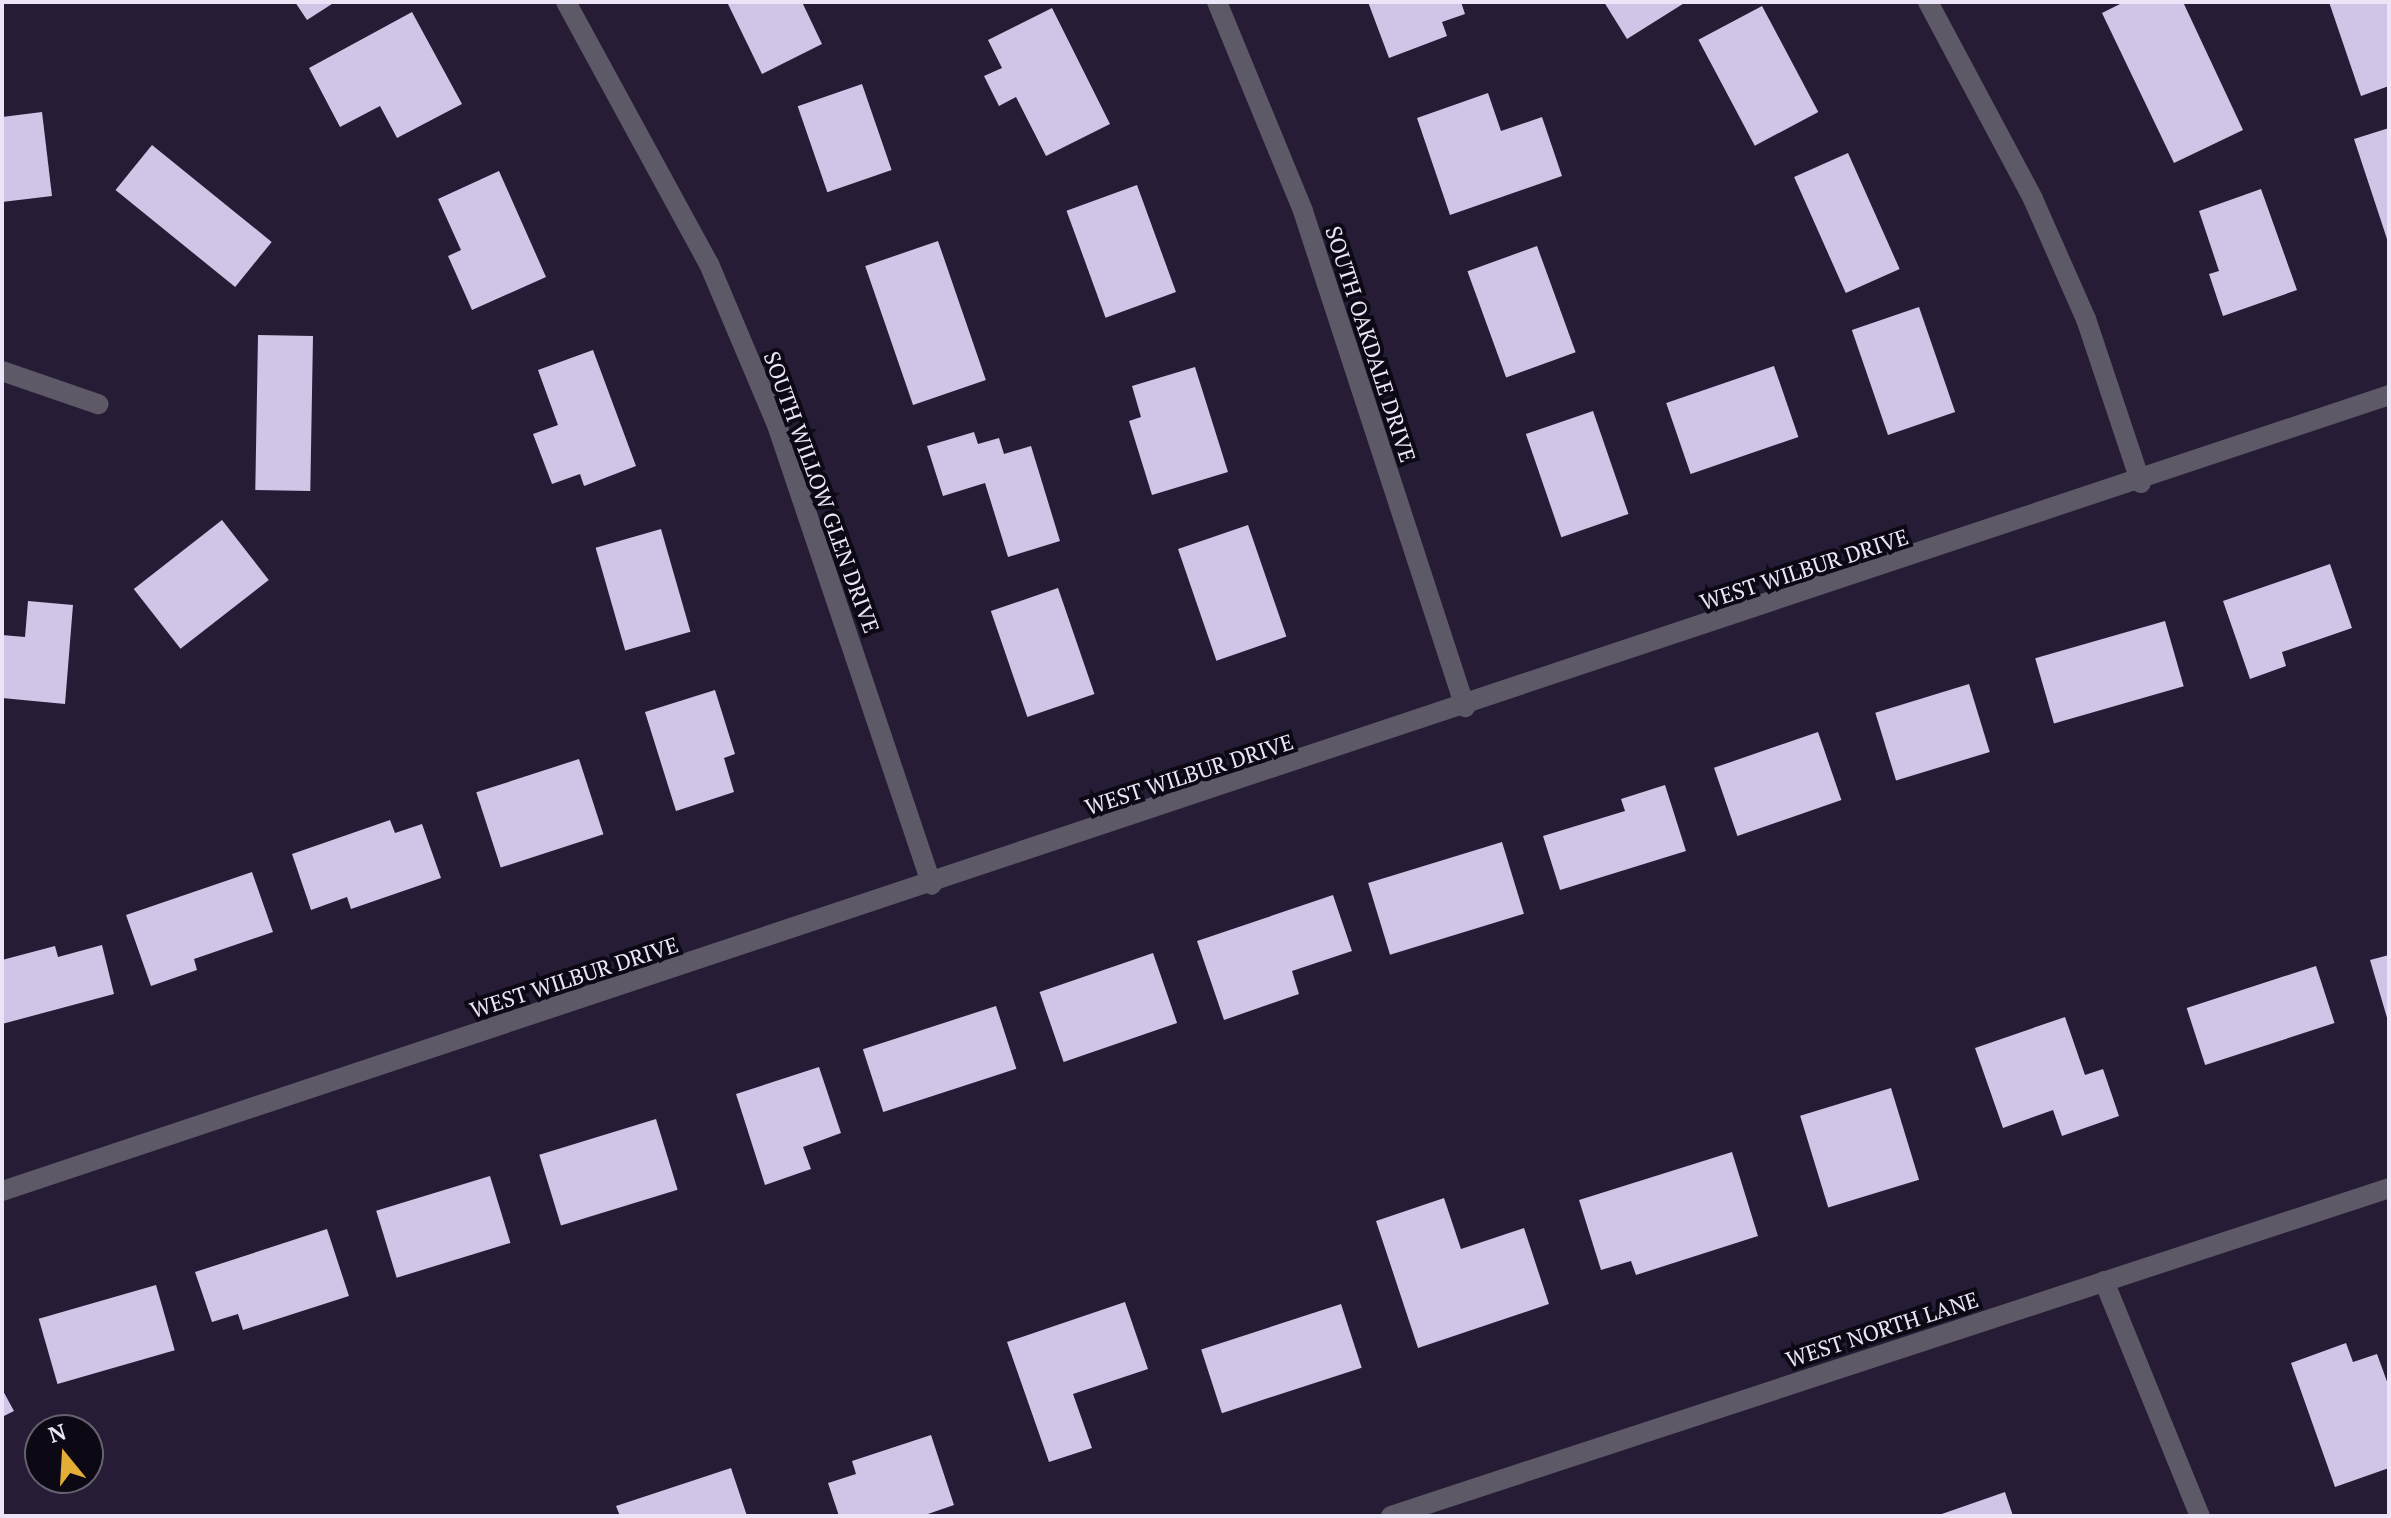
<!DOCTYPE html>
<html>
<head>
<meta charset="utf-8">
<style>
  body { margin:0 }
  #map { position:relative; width:2391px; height:1518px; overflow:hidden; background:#261c35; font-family:"PT Serif",serif }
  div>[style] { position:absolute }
  .building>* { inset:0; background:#d1c5e7; transform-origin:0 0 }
  .street>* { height:20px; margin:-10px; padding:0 10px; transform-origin:10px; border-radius:10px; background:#5e5967 }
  span { translate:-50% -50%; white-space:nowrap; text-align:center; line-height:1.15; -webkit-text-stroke:8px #0d0914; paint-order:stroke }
  .street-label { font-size:22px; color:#ebe5f7 }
  .frame { position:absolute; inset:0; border:4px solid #ebe5f7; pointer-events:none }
  .north { position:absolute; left:24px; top:1414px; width:80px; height:80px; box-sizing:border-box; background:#0d0914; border:2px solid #66616f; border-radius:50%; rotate:342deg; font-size:22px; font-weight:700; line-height:32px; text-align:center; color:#ebe5f7 }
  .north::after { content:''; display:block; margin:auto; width:28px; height:36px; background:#e4ad35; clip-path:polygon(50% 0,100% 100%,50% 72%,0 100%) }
</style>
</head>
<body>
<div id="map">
  <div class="building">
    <i style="clip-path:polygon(295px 2px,335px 2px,307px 20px)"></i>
    <i style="clip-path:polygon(727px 2px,802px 2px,822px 44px,762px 74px)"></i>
    <i style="clip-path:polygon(1368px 2px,1461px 2px,1465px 14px,1442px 22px,1447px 36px,1389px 58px)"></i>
    <i style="clip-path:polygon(1604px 2px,1686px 2px,1627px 39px)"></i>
    <i style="clip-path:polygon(2124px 2px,2183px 2px,2243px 130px,2174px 163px,2102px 13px)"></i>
    <i style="clip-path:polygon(2329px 2px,2389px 2px,2389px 86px,2361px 96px)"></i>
    <i style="left:1762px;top:6px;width:120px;height:72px;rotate:62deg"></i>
    <i style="clip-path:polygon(1052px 8px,1110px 124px,1046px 156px,1016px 97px,999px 106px,984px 76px,1002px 68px,988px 40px)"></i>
    <i style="clip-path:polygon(412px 12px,462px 104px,397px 138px,380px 106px,340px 127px,309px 68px)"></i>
    <i style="left:862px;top:84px;width:91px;height:68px;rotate:71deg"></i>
    <i style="clip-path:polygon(1488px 93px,1501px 131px,1542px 117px,1562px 176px,1450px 215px,1417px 118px)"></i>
    <i style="clip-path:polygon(42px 112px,52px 196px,2px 202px,2px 117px)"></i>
    <i style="clip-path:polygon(2389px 128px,2389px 242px,2388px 242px,2354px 139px)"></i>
    <i style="left:152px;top:145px;width:154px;height:58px;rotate:39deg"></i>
    <i style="left:1848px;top:153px;width:127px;height:59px;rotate:66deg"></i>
    <i style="clip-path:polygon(499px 171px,546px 277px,472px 310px,448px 256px,461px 250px,438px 199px)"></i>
    <i style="left:1137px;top:185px;width:114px;height:75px;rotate:70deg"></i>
    <i style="clip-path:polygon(2261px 189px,2297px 290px,2223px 316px,2209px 274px,2219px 271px,2199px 211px)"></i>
    <i style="left:938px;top:241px;width:147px;height:77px;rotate:71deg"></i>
    <i style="left:1537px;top:246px;width:113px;height:74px;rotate:70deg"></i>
    <i style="left:1919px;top:307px;width:111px;height:71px;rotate:71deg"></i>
    <i style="left:258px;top:335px;width:55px;height:155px;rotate:1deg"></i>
    <i style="clip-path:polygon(593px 350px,636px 466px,584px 486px,580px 474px,552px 484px,533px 434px,558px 425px,538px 370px)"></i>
    <i style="left:1774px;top:366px;width:75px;height:114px;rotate:71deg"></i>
    <i style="clip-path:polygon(1195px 367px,1228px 472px,1152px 495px,1129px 421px,1141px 417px,1132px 386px)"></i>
    <i style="left:1593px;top:411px;width:109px;height:71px;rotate:71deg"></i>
    <i style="clip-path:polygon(974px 432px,978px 444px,999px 438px,1004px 454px,1031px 446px,1060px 541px,1008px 557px,985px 483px,943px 496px,927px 446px)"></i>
    <i style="left:222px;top:520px;width:76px;height:112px;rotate:52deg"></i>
    <i style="left:1248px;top:525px;width:118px;height:74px;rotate:71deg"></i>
    <i style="left:661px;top:529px;width:107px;height:68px;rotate:74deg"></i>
    <i style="clip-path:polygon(2330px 564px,2352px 628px,2282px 652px,2286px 666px,2250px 679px,2223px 601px)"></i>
    <i style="left:1058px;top:588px;width:112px;height:71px;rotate:71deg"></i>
    <i style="clip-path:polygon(28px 601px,73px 605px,65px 704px,2px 698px,2px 635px,25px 637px)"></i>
    <i style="left:2165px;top:621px;width:68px;height:135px;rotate:74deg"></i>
    <i style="left:1969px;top:684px;width:71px;height:98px;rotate:73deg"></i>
    <i style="clip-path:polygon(715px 690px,735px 754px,724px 758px,734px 792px,676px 811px,645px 712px)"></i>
    <i style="left:1818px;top:732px;width:72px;height:110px;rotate:71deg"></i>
    <i style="left:579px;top:759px;width:79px;height:108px;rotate:72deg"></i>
    <i style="clip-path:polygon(1665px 785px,1686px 851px,1560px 890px,1543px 836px,1625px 811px,1621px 799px)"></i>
    <i style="clip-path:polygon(390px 820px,395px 833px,422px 824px,441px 878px,351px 909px,347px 897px,311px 910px,292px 854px)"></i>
    <i style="left:1502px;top:842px;width:75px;height:140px;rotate:73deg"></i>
    <i style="clip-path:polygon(252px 872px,273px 932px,194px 959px,197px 970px,151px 986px,126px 915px)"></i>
    <i style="clip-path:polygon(1333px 895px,1352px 951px,1292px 971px,1299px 994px,1224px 1020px,1197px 941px)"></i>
    <i style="clip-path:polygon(102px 945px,114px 994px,2px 1024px,2px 960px,55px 946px,58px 957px)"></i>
    <i style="left:1153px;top:953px;width:74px;height:120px;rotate:71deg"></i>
    <i style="clip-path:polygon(2389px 955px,2389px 1021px,2388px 1021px,2370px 960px)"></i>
    <i style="left:2316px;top:966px;width:60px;height:136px;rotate:72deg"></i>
    <i style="left:996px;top:1006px;width:66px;height:140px;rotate:72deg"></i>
    <i style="clip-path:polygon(2065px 1017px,2085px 1075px,2103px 1069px,2119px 1116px,2062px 1136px,2053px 1110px,2003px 1128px,1975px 1048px)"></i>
    <i style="clip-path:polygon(819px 1067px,841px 1133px,803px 1147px,811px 1169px,765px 1185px,736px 1094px)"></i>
    <i style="left:1891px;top:1088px;width:96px;height:95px;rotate:73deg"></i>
    <i style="left:656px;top:1119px;width:74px;height:122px;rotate:73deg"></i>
    <i style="clip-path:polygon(1732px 1152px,1758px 1236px,1636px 1275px,1631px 1261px,1601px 1270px,1579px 1200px)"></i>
    <i style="left:490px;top:1176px;width:70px;height:119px;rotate:73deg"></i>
    <i style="clip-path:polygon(1444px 1198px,1461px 1249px,1524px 1228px,1549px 1304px,1418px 1348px,1376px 1221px)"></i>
    <i style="clip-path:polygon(327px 1229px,349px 1296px,243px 1330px,238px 1314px,212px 1322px,195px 1272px)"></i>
    <i style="left:156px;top:1285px;width:68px;height:122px;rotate:74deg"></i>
    <i style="clip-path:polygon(1125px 1302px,1148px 1369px,1073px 1394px,1092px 1448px,1049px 1462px,1007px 1342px)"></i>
    <i style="left:1341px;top:1304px;width:67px;height:147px;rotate:72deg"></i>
    <i style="clip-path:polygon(2346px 1343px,2353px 1362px,2377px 1354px,2389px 1387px,2389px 1468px,2335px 1487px,2291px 1363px)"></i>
    <i style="clip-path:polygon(2px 1389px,14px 1411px,2px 1417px)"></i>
    <i style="clip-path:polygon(931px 1435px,954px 1505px,922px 1516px,839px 1516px,828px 1483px,856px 1474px,852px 1461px)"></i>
    <i style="clip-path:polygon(731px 1468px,747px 1516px,620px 1516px,616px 1506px)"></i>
    <i style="clip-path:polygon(2005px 1492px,2013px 1516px,1936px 1516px)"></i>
  </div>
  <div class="street">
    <i style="left:566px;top:2px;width:298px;rotate:61.4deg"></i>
    <i style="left:709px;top:264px;width:175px;rotate:67.1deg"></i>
    <i style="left:777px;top:425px;width:485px;rotate:71.4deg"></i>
    <i style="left:1217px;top:2px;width:226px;rotate:67.6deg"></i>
    <i style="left:1303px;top:211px;width:522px;rotate:71.91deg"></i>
    <i style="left:1928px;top:2px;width:223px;rotate:61.9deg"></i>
    <i style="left:2033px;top:199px;width:131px;rotate:66.2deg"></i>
    <i style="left:2086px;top:319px;width:173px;rotate:71.5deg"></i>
    <i style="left:2px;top:371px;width:102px;rotate:19deg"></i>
    <i style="left:2px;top:1191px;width:2516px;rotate:-18.44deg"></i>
    <i style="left:2104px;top:1281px;width:254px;rotate:67.8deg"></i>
    <i style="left:1391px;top:1516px;width:1051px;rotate:-18.19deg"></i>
  </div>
  <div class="street-label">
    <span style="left:1371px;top:344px;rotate:72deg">SOUTH OAKDALE DRIVE</span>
    <span style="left:822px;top:492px;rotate:70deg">SOUTH WILLOW GLEN DRIVE</span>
    <span style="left:1804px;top:569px;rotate:-18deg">WEST WILBUR DRIVE</span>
    <span style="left:1189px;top:774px;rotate:-18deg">WEST WILBUR DRIVE</span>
    <span style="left:574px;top:977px;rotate:-18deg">WEST WILBUR DRIVE</span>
    <span style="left:1882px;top:1329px;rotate:-18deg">WEST NORTH LANE</span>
  </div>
  <div class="frame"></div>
  <div class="north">N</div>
</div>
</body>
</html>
